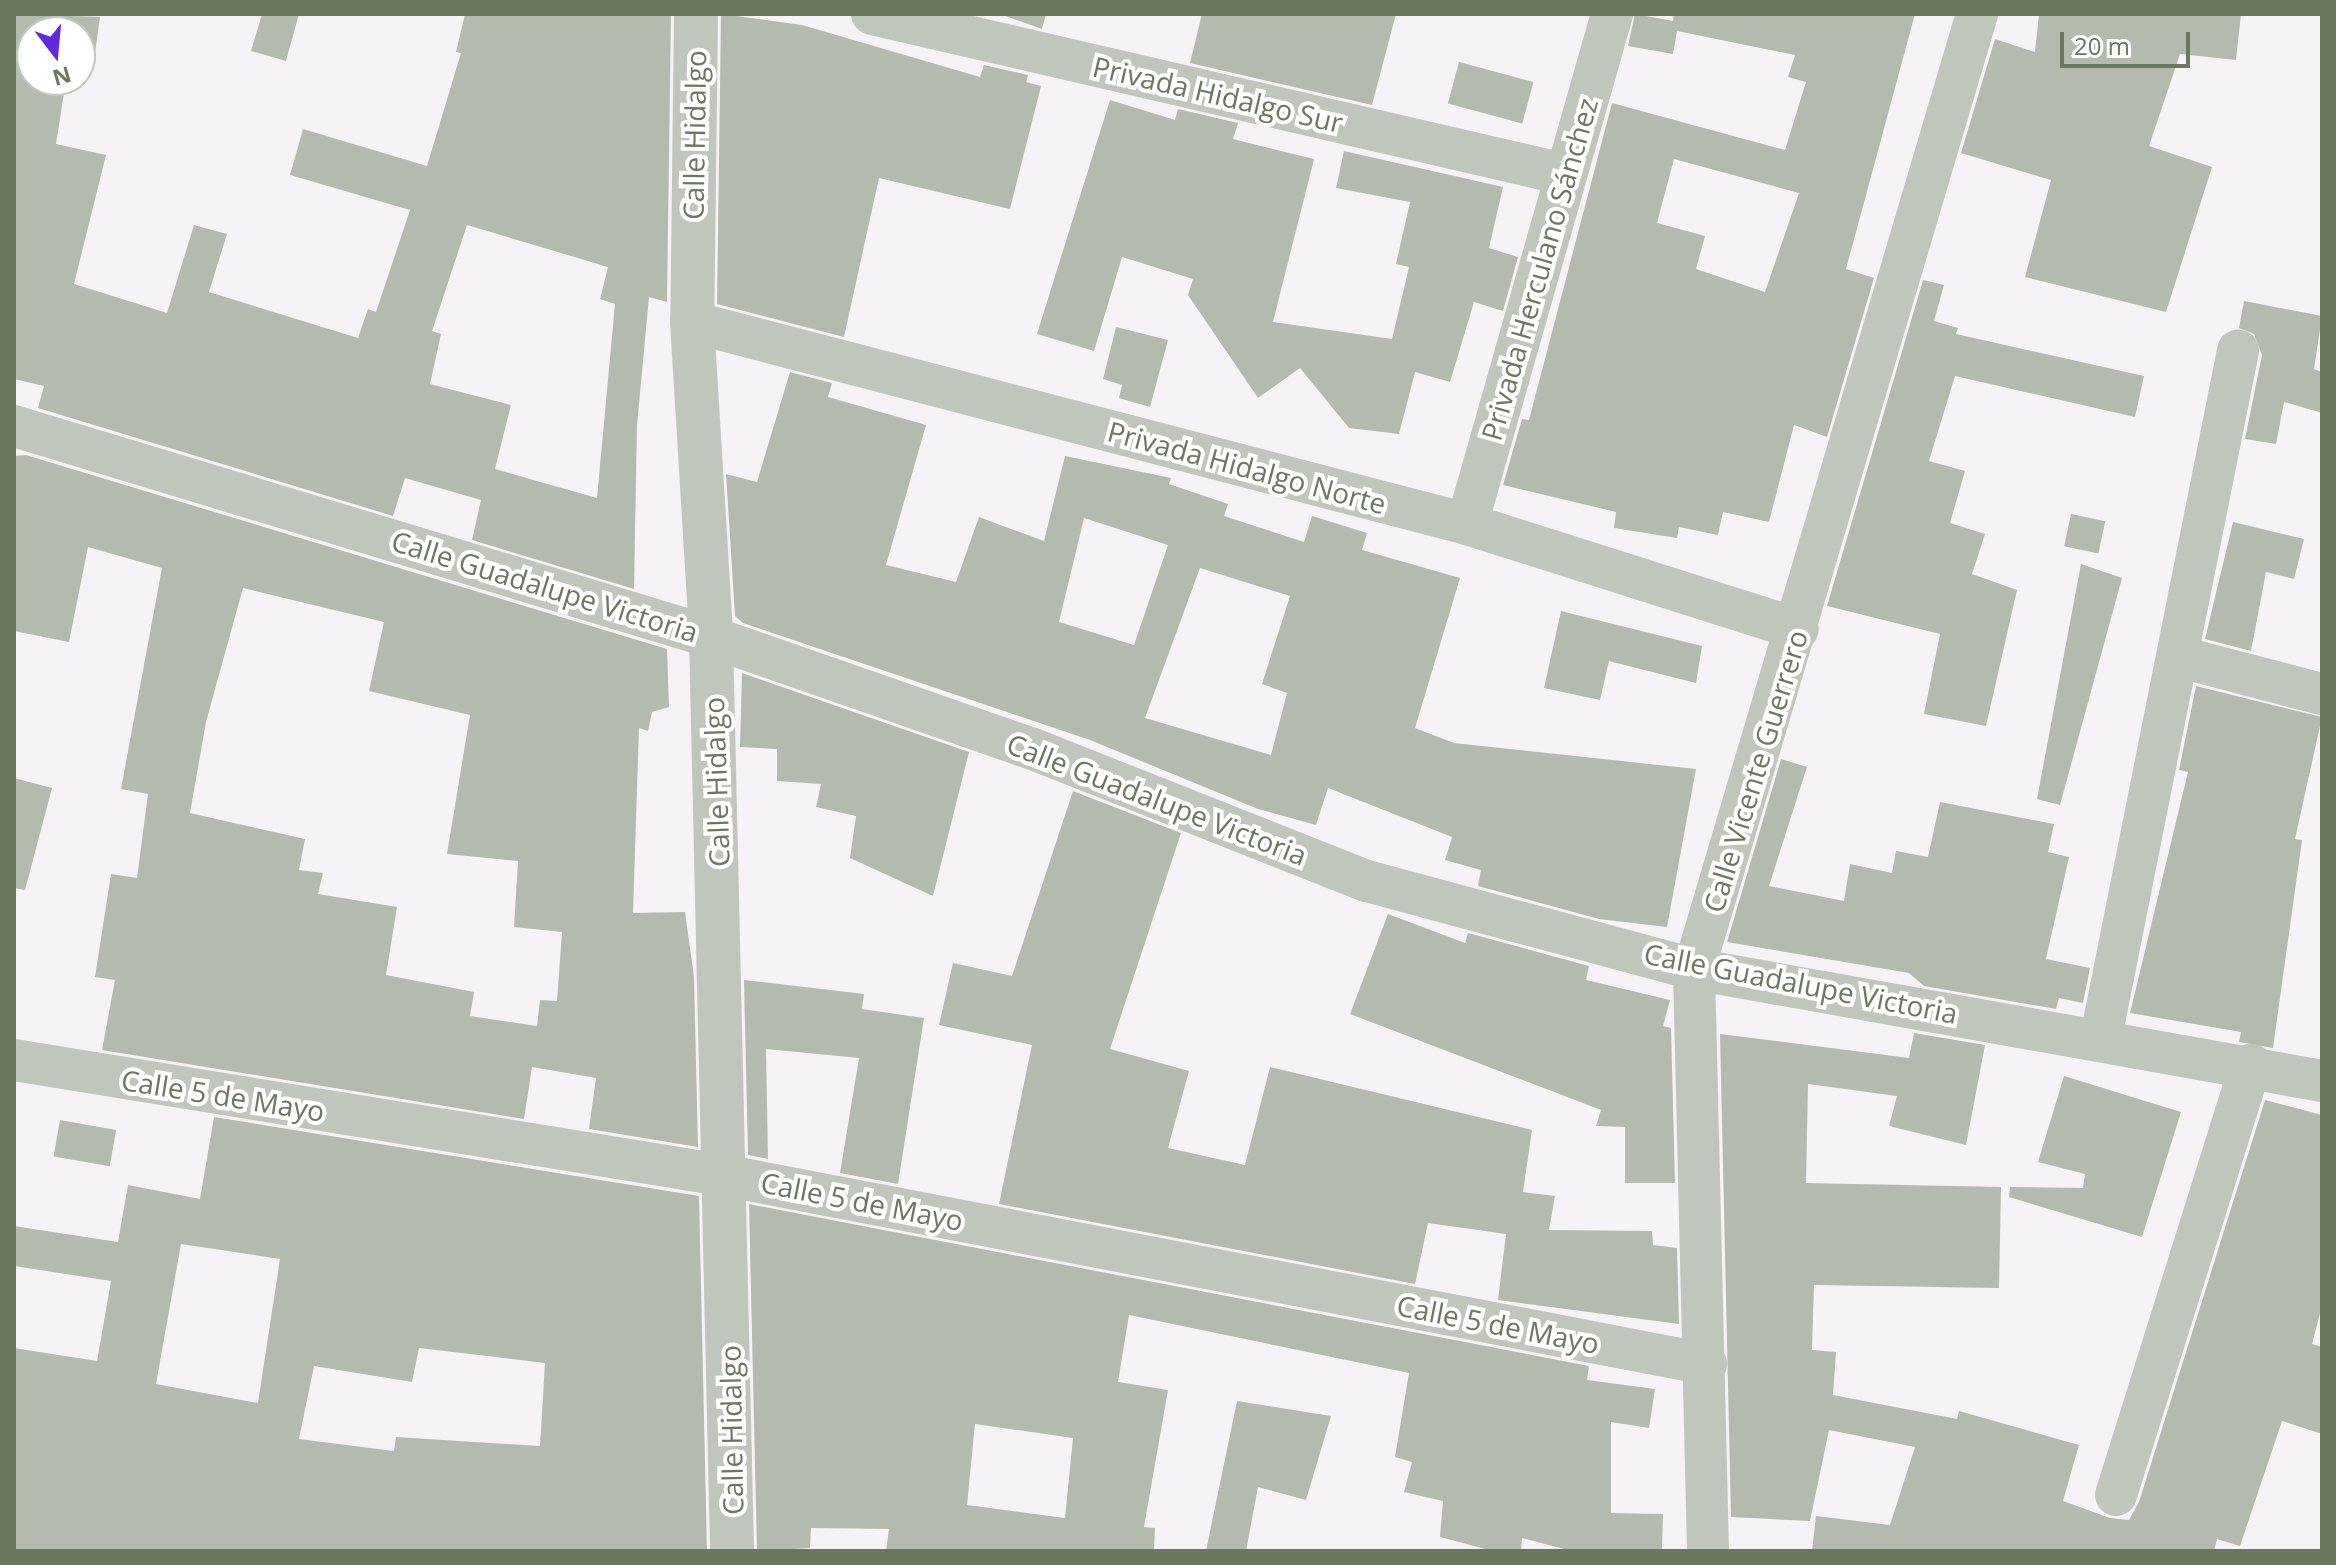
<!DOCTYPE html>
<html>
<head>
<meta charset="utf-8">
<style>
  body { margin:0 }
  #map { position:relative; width:2336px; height:1565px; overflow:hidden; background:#f6f3f6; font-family:"Open Sans",sans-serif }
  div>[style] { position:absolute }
  .building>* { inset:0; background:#b4baad; transform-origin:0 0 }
  .minor>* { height:42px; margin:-21px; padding:0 21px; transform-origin:21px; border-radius:21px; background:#c1c6bd }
  .tertiary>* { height:44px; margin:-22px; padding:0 22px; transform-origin:22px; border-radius:22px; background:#c1c6bd }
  span { translate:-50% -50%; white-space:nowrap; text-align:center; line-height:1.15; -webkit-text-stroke:8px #fff; paint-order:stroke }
  .street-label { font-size:28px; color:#6a785e }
  .frame { position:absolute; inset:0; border:16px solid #6a785e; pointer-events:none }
  .north { position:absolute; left:16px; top:16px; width:80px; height:80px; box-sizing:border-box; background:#fff; border:2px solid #c3c9bf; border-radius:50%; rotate:164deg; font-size:22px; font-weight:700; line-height:32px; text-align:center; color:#6a785e }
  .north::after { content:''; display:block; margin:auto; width:28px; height:36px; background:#6329e0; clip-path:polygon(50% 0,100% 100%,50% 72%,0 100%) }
  .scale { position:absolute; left:2060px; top:32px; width:130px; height:36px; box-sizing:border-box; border:4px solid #6a785e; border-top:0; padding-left:10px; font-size:24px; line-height:28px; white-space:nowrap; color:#6a785e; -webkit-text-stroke:6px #fff; paint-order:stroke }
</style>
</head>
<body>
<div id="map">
  <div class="building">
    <i style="clip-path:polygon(evenodd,14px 14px,100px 17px,93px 67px,80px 66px,80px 32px,32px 32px,32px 80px,66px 80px,56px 144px,106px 155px,74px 284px,167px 313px,194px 225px,227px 234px,209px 292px,358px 338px,368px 309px,376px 312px,410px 210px,290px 175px,303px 129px,427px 166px,461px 53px,456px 52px,465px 14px,671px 14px,667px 302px,649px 297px,637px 425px,634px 589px,472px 540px,481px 500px,405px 478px,393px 516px,38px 408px,44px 386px,14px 379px,14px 14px,467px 225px,608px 267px,600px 299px,615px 304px,597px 498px,495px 469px,511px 405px,430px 384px,441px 334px,432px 331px,467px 225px)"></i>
    <i style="clip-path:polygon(262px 14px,299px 14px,286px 61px,251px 51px)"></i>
    <i style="clip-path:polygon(721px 14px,802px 25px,980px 77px,984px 65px,1028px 75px,1026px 82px,1041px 86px,1010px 209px,879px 178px,844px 337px,717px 304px)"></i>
    <i style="clip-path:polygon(1000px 14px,1046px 14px,1042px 29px)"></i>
    <i style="clip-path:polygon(1202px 14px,1396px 14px,1372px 105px,1190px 63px)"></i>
    <i style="clip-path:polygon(evenodd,1635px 14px,1673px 21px,1674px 14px,1915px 14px,1846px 269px,1874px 278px,1827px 437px,1794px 425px,1769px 522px,1723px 512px,1718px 535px,1679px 527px,1677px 538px,1614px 528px,1616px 512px,1503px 485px,1522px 419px,1529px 420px,1612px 103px,1785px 150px,1806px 82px,1788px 77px,1795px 55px,1677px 31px,1673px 54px,1628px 46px,1635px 14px,1674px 159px,1799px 193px,1765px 292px,1696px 269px,1705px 236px,1657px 223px,1674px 159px)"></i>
    <i style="clip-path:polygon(2039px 14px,2241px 14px,2236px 60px,2180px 54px,2149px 146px,2212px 167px,2166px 312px,2025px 277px,2051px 180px,1961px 153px,1995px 39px,2035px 52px)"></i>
    <i style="left:1459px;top:62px;width:77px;height:43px;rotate:15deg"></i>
    <i style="clip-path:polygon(1110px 100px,1175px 120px,1178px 109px,1238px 123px,1233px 139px,1314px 159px,1273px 322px,1392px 339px,1409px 267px,1396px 264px,1410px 202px,1336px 188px,1344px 151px,1503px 187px,1489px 248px,1518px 257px,1503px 311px,1474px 302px,1450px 382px,1415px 372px,1399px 434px,1349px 428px,1300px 368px,1258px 398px,1188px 295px,1193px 279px,1122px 257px,1094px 351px,1037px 334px)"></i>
    <i style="clip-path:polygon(1923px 280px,1944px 285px,1934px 321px,1958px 328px,1956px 334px,2144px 376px,2135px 417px,1955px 376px,1929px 461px,1965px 471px,1950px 523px,1985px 534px,1972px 574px,2017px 590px,1986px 726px,1924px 714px,1940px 634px,1827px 606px)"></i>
    <i style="clip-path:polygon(2244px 301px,2322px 316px,2314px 369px,2322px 372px,2322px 413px,2284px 402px,2276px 444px,2245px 439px,2262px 355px,2254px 334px,2239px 328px)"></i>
    <i style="clip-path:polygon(1116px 327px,1168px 340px,1150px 407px,1119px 398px,1122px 385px,1103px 379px)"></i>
    <i style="clip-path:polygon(evenodd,790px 372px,832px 383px,828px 397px,926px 425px,886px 565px,956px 582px,979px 517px,1044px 541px,1065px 456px,1171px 478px,1169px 484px,1228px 504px,1224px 516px,1304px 542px,1312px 516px,1367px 533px,1362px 550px,1460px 578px,1415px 728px,1454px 743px,1696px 769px,1667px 927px,1599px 919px,1478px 886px,1481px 870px,1445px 860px,1452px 837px,1328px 788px,1316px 825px,1258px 809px,1090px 740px,743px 623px,735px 616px,726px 474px,757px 482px,790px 372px,1084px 518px,1168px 545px,1134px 645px,1059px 622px,1084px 518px,790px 372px,1200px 568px,1290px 596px,1262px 684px,1287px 693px,1271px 755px,1145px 718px,1200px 568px)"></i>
    <i style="clip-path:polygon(evenodd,26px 455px,667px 649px,669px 707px,652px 712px,648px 731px,639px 728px,633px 913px,685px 912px,694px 977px,698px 1147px,589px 1129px,596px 1078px,532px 1067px,524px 1119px,102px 1050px,115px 980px,95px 977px,111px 874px,137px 878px,148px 794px,121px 789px,162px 568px,88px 547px,69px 642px,14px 631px,14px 456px,26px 455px,243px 588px,384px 622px,369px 691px,470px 715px,447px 854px,518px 861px,514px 927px,562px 932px,557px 1001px,540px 1000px,537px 1026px,470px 1016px,474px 992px,386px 975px,397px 907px,318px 894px,323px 873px,299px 870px,305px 839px,190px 813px,206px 722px,243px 588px)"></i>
    <i style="left:2071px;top:514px;width:35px;height:33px;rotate:12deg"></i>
    <i style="clip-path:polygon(2233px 522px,2304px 539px,2294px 579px,2266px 572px,2251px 651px,2205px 639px)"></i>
    <i style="clip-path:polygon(2081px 564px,2122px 578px,2060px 805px,2037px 799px)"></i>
    <i style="clip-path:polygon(1561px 611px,1702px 646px,1696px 683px,1609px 661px,1600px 700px,1544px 688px)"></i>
    <i style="clip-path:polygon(742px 673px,969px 752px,933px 896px,850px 858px,856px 816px,816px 807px,821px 784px,777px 781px,777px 749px,740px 747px)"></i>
    <i style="clip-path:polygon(2196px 686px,2322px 717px,2295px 839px,2302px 840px,2273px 1048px,2239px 1042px,2241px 1032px,2130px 1013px,2188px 772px,2179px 770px)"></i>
    <i style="clip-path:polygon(1781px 759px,1807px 767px,1769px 886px,1844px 901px,1850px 864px,1892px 873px,1896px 851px,1928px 857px,1940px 802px,2054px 824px,2048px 852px,2069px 857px,2046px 959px,2090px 968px,2083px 1003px,2059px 998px,2056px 1009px,1924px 986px,1909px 973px,1727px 942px)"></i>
    <i style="clip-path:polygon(14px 778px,52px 788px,25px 890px,14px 888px)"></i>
    <i style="clip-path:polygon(1073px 791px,1181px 833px,1110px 1049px,1189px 1071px,1168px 1148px,1245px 1165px,1270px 1067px,1532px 1130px,1523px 1192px,1555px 1196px,1549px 1230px,1652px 1231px,1653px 1245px,1677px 1248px,1679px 1324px,1498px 1300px,1506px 1234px,1428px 1223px,1415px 1284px,999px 1204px,1032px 1045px,939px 1025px,953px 963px,1012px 976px)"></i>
    <i style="clip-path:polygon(1388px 914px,1465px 943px,1468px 933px,1589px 966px,1586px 980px,1670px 1000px,1663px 1026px,1671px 1028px,1675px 1183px,1625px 1183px,1625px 1127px,1596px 1126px,1601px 1110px,1350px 1014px)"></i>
    <i style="clip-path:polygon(744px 980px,864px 994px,862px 1009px,924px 1018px,898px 1184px,840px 1173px,859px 1058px,766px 1049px,768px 1159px,748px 1155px)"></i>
    <i style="clip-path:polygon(1914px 1033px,1985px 1045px,1966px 1145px,1889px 1126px,1897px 1096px,1808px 1084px,1806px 1183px,2001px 1187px,1999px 1288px,1814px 1285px,1812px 1350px,1836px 1352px,1833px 1395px,1957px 1419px,1959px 1411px,2079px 1445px,2063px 1501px,2110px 1518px,2129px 1520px,2139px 1502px,2265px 1100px,2322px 1115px,2322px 1306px,2312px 1344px,2322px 1347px,2322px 1434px,2282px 1421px,2240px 1546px,2217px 1539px,2214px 1551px,1812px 1551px,1816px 1516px,1890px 1525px,1915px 1447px,1829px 1430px,1810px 1521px,1731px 1517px,1720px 1034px,1909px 1058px)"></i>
    <i style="clip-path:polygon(2064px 1076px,2181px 1112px,2142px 1237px,2009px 1197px,2010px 1187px,2083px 1188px,2085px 1174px,2038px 1162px)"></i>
    <i style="clip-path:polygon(evenodd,214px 1117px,699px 1196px,707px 1551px,14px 1551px,14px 1348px,97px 1361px,111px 1281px,14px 1266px,14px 1226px,118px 1242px,128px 1185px,200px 1199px,214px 1117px,181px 1244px,280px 1259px,258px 1403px,156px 1384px,181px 1244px,214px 1117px,419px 1348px,545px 1363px,540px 1446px,396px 1437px,394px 1451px,299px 1439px,314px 1366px,412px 1382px,419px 1348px)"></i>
    <i style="left:60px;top:1120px;width:57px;height:37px;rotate:10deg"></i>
    <i style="clip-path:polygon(evenodd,749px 1204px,1589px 1366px,1587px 1380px,1655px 1389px,1649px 1428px,1611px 1422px,1611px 1513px,1663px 1514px,1662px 1551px,1572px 1551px,1522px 1538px,1521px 1551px,1493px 1551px,1440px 1537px,1443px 1501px,1404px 1492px,1412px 1462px,1395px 1457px,1409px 1373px,1129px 1315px,1118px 1382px,1168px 1390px,1144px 1527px,1155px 1528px,1154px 1551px,886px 1551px,889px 1529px,811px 1528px,810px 1548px,757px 1551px,749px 1204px,975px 1424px,1073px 1438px,1065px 1518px,967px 1505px,975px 1424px)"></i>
    <i style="clip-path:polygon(1237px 1401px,1331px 1416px,1306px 1500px,1258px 1487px,1246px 1551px,1206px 1551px)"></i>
  </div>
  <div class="minor">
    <i style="left:872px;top:14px;width:710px;rotate:13.02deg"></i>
    <i style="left:692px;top:322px;width:801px;rotate:14.61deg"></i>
    <i style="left:1467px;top:524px;width:347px;rotate:17.6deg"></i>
    <i style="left:14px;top:426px;width:728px;rotate:16.84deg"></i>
    <i style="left:711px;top:637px;width:341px;rotate:19.2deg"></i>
    <i style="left:1033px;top:749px;width:359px;rotate:21.6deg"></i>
    <i style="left:1367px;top:881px;width:339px;rotate:15.1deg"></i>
    <i style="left:1694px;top:969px;width:638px;rotate:10.11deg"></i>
    <i style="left:1467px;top:524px;width:530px;rotate:-74.13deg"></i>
    <i style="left:2180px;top:657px;width:146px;rotate:14.7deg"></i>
    <i style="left:2101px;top:1037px;width:700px;rotate:-78.71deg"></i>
    <i style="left:14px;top:1060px;width:723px;rotate:9.23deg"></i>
    <i style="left:728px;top:1176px;width:996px;rotate:10.88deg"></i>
    <i style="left:2116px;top:1495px;width:451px;rotate:-72.6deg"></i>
    <i style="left:1708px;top:1551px;width:582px;rotate:-91.38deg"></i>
    <i style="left:1694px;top:969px;width:996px;rotate:-73.49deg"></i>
  </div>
  <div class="tertiary">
    <i style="left:696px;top:14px;width:308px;rotate:90.7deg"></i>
    <i style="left:692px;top:322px;width:316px;rotate:86.5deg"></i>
    <i style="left:711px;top:637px;width:914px;rotate:88.68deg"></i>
  </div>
  <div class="street-label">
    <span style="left:1218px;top:94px;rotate:13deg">Privada Hidalgo Sur</span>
    <span style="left:694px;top:135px;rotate:-89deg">Calle Hidalgo</span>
    <span style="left:1539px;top:269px;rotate:-74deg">Privada Herculano Sánchez</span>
    <span style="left:1247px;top:467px;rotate:15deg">Privada Hidalgo Norte</span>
    <span style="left:545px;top:586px;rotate:17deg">Calle Guadalupe Victoria</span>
    <span style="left:1755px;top:771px;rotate:-73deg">Calle Vicente Guerrero</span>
    <span style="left:716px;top:782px;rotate:-92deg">Calle Hidalgo</span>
    <span style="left:1157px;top:799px;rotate:21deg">Calle Guadalupe Victoria</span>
    <span style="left:1801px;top:983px;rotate:11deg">Calle Guadalupe Victoria</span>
    <span style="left:223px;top:1095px;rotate:9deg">Calle 5 de Mayo</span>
    <span style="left:862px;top:1201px;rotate:11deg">Calle 5 de Mayo</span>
    <span style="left:1498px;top:1324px;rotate:11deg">Calle 5 de Mayo</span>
    <span style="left:731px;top:1430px;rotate:-91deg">Calle Hidalgo</span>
  </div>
  <div class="frame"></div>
  <div class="north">N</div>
  <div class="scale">20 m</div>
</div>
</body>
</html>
